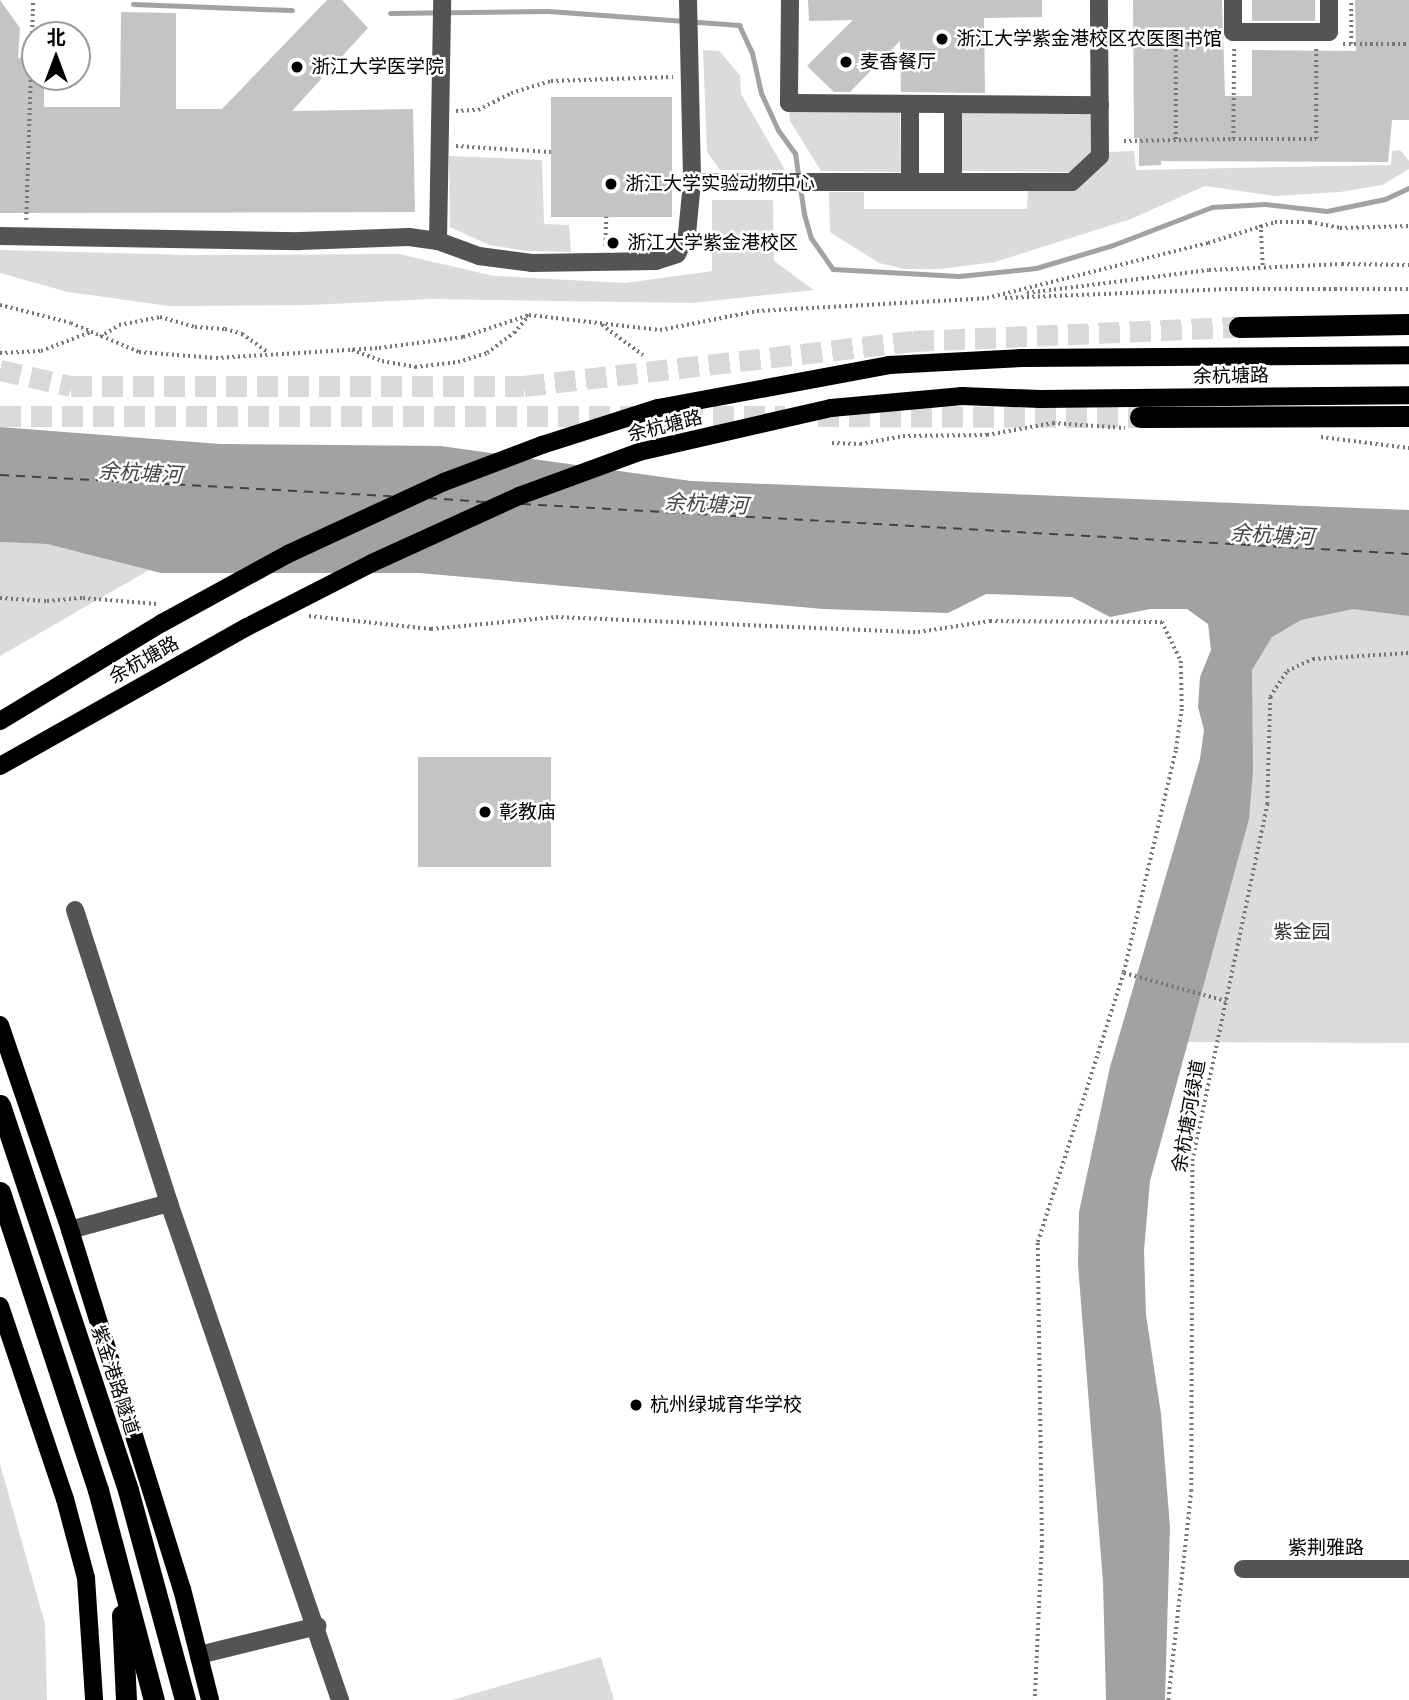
<!DOCTYPE html>
<html>
<head>
<meta charset="utf-8">
<style>
  body { margin:0 }
  #map { position:relative; width:1409px; height:1700px; overflow:hidden; background:#fff; font-family:Ubuntu,"Noto Sans SC",sans-serif }
  div>[style] { position:absolute }
  .green>* { inset:0; background:#dbdbdb }
  .water>* { inset:0; background:#a2a2a2 }
  .stream>* { height:5px; margin:-2.5px; padding:0 2.5px; transform-origin:2.5px; border-radius:2.5px; background:#a2a2a2 }
  .ferry>* { height:2px; margin-top:-1px; transform-origin:0; background:repeating-linear-gradient(90deg,#434343 0 9px,transparent 0 16px) }
  .building>* { inset:0; background:#c4c4c4; transform-origin:0 0 }
  .highway-tunnel>* { height:21px; margin-top:-10.5px; transform-origin:0; background:repeating-linear-gradient(90deg,#d9d9d9 0 21px,transparent 0 31px) }
  .path>* { height:3.5px; margin-top:-1.75px; transform-origin:0; background:repeating-linear-gradient(90deg,#767676 0 2px,transparent 0 5.5px) }
  .minor>* { height:18px; margin:-9px; padding:0 9px; transform-origin:9px; border-radius:9px; background:#545454 }
  .major>* { height:18px; margin:-9px; padding:0 9px; transform-origin:9px; border-radius:9px; background:#000 }
  .highway>* { height:21px; margin:-10.5px; padding:0 10.5px; transform-origin:10.5px; border-radius:10.5px; background:#000 }
  .dots>* { width:19px; height:19px; translate:-50% -50%; box-sizing:border-box; border:4px solid #fff; border-radius:50% }
  span { translate:-50% -50%; white-space:nowrap; text-align:center; line-height:1.15; -webkit-text-stroke:5px #fff; paint-order:stroke }
  .poi-label { font-size:19px; color:#000 }
  .left { translate:0 -50%; text-align:left }
  .street-label { font-size:19px; color:#000 }
  .park-label { font-size:19px; color:#323232 }
  .water-label { font-size:21px; color:#434343; font-style:italic }
  .north { position:absolute; left:21px; top:21px; width:70px; height:70px; box-sizing:border-box; background:#fff; border:2px solid #999; border-radius:50%; rotate:0deg; font-size:19px; font-weight:700; line-height:28px; text-align:center; color:#000 }
  .north::after { content:''; display:block; margin:auto; width:24px; height:32px; background:#000; clip-path:polygon(50% 0,100% 100%,50% 72%,0 100%) }
</style>
</head>
<body>
<div id="map">
  <div class="green">
    <i style="clip-path:polygon(703px 50px,719px 51px,740px 75px,741px 94px,785px 170px,720px 170px,707px 152px)"></i>
    <i style="clip-path:polygon(789px 110px,900px 111px,901px 172px,821px 171px,790px 121px)"></i>
    <i style="clip-path:polygon(962px 111px,1093px 111px,1092px 154px,1073px 172px,961px 171px)"></i>
    <i style="clip-path:polygon(1400px 150px,1409px 161px,1409px 169px,1382px 185px,1340px 192px,1275px 196px,1205px 186px,1131px 219px,995px 262px,940px 269px,905px 269px,879px 263px,830px 232px,829px 192px,864px 192px,864px 209px,1027px 209px,1028px 189px,1073px 188px,1108px 158px,1109px 152px,1134px 151px,1136px 170px,1391px 165px,1392px 151px)"></i>
    <i style="clip-path:polygon(449px 156px,542px 160px,544px 224px,569px 225px,571px 252px,527px 251px,489px 245px,450px 227px)"></i>
    <i style="clip-path:polygon(712px 200px,773px 200px,774px 261px,814px 290px,692px 303px,432px 299px,310px 305px,169px 306px,68px 292px,0 273px,0 250px,189px 255px,399px 254px,494px 276px,626px 283px,712px 271px)"></i>
    <i style="clip-path:polygon(0 542px,47px 544px,149px 570px,0 656px)"></i>
    <i style="clip-path:polygon(1286px 588px,1409px 595px,1409px 1043px,1174px 1042px,1243px 659px)"></i>
    <i style="clip-path:polygon(0 1464px,45px 1624px,47px 1700px,0 1700px)"></i>
    <i style="clip-path:polygon(601px 1657px,614px 1700px,452px 1700px)"></i>
  </div>
  <div class="water">
    <i style="clip-path:polygon(0 427px,220px 444px,441px 446px,691px 481px,1409px 510px,1409px 616px,1353px 609px,1301px 620px,1272px 637px,1252px 670px,1253px 771px,1249px 819px,1150px 1181px,1144px 1251px,1146px 1315px,1161px 1414px,1170px 1527px,1165px 1700px,1106px 1700px,1103px 1582px,1078px 1265px,1079px 1212px,1110px 1067px,1200px 759px,1204px 730px,1198px 707px,1200px 677px,1211px 650px,1208px 624px,1187px 609px,1150px 609px,1110px 617px,1072px 597px,986px 594px,948px 613px,823px 609px,419px 573px,161px 573px,47px 544px,0 542px)"></i>
  </div>
  <div class="stream">
    <i style="left:133px;top:4px;width:159px;rotate:2.2deg"></i>
    <i style="left:390px;top:13px;width:158px;rotate:-0.7deg"></i>
    <i style="left:548px;top:11px;width:192px;rotate:4.2deg"></i>
    <i style="left:739px;top:25px;width:31px;rotate:65deg"></i>
    <i style="left:752px;top:53px;width:41px;rotate:77.3deg"></i>
    <i style="left:761px;top:93px;width:41px;rotate:65.3deg"></i>
    <i style="left:778px;top:130px;width:29px;rotate:54deg"></i>
    <i style="left:795px;top:153px;width:62px;rotate:81.6deg"></i>
    <i style="left:804px;top:214px;width:25px;rotate:74deg"></i>
    <i style="left:811px;top:238px;width:38px;rotate:55deg"></i>
    <i style="left:833px;top:269px;width:126px;rotate:3.2deg"></i>
    <i style="left:959px;top:276px;width:77px;rotate:-5.9deg"></i>
    <i style="left:1036px;top:268px;width:80px;rotate:-16.6deg"></i>
    <i style="left:1113px;top:245px;width:106px;rotate:-21deg"></i>
    <i style="left:1212px;top:207px;width:53px;rotate:-3.2deg"></i>
    <i style="left:1265px;top:204px;width:62px;rotate:6.4deg"></i>
    <i style="left:1327px;top:211px;width:59px;rotate:-11.7deg"></i>
    <i style="left:1385px;top:199px;width:26px;rotate:-25deg"></i>
  </div>
  <div class="ferry">
    <i style="left:0;top:475px;width:392px;rotate:3.1deg"></i>
    <i style="left:428px;top:498px;width:57px;rotate:4deg"></i>
    <i style="left:522px;top:504px;width:888px;rotate:3.23deg"></i>
  </div>
  <div class="building">
    <i style="clip-path:polygon(0 0,20px 28px,18px 58px,35px 57px,35px 77px,44px 77px,44px 107px,120px 107px,121px 12px,176px 13px,176px 109px,222px 109px,327px 0,342px 0,368px 28px,292px 111px,413px 109px,415px 212px,0 213px)"></i>
    <i style="clip-path:polygon(808px 0,1042px 0,1042px 17px,984px 18px,985px 93px,901px 92px,900px 41px,850px 92px,834px 92px,807px 66px,853px 20px,809px 21px)"></i>
    <i style="clip-path:polygon(1133px 0,1222px 0,1225px 96px,1252px 96px,1252px 50px,1356px 51px,1355px 0,1409px 0,1409px 120px,1392px 120px,1388px 162px,1161px 161px,1161px 165px,1139px 166px,1139px 138px,1134px 138px)"></i>
    <i style="left:1252px;top:0;width:63px;height:21px"></i>
    <i style="left:551px;top:97px;width:121px;height:120px"></i>
    <i style="left:418px;top:757px;width:133px;height:110px"></i>
  </div>
  <div class="highway-tunnel">
    <i style="left:0;top:370px;width:73px;rotate:12.7deg"></i>
    <i style="left:71px;top:386px;width:453px"></i>
    <i style="left:524px;top:386px;width:392px;rotate:-6.6deg"></i>
    <i style="left:913px;top:341px;width:326px;rotate:-2.5deg"></i>
    <i style="left:0;top:416px;width:785px"></i>
    <i style="left:818px;top:416px;width:322px;rotate:0.2deg"></i>
  </div>
  <div class="path">
    <i style="left:1176px;top:44px;width:96px;rotate:90deg"></i>
    <i style="left:1343px;top:44px;width:66px"></i>
    <i style="left:1351px;top:44px;width:44px;rotate:-90deg"></i>
    <i style="left:1116px;top:45px;width:104px;rotate:-0.6deg"></i>
    <i style="left:456px;top:111px;width:22px;rotate:-3deg"></i>
    <i style="left:478px;top:110px;width:37px;rotate:-27deg"></i>
    <i style="left:511px;top:93px;width:42px;rotate:-16.7deg"></i>
    <i style="left:551px;top:81px;width:122px;rotate:-1.9deg"></i>
    <i style="left:1233px;top:139px;width:83px"></i>
    <i style="left:1316px;top:139px;width:90px;rotate:-90deg"></i>
    <i style="left:1124px;top:141px;width:109px;rotate:-1.1deg"></i>
    <i style="left:1233px;top:139px;width:91px;rotate:-89.4deg"></i>
    <i style="left:456px;top:146px;width:95px;rotate:3.6deg"></i>
    <i style="left:26px;top:220px;width:220px;rotate:-88.2deg"></i>
    <i style="left:1261px;top:225px;width:42px;rotate:87.3deg"></i>
    <i style="left:605px;top:246px;width:29px;rotate:-88deg"></i>
    <i style="left:1027px;top:293px;width:183px;rotate:-7.2deg"></i>
    <i style="left:1209px;top:270px;width:133px;rotate:-2.6deg"></i>
    <i style="left:1342px;top:264px;width:67px;rotate:0.9deg"></i>
    <i style="left:1005px;top:298px;width:225px;rotate:-2.3deg"></i>
    <i style="left:1230px;top:289px;width:179px"></i>
    <i style="left:0;top:305px;width:73px;rotate:14.2deg"></i>
    <i style="left:71px;top:323px;width:74px;rotate:23.1deg"></i>
    <i style="left:139px;top:352px;width:77px;rotate:4.5deg"></i>
    <i style="left:216px;top:358px;width:163px;rotate:-3.5deg"></i>
    <i style="left:379px;top:348px;width:85px;rotate:-7.5deg"></i>
    <i style="left:463px;top:337px;width:70px;rotate:-18.4deg"></i>
    <i style="left:529px;top:315px;width:132px;rotate:6.5deg"></i>
    <i style="left:660px;top:330px;width:99px;rotate:-11.1deg"></i>
    <i style="left:757px;top:311px;width:230px;rotate:-3.2deg"></i>
    <i style="left:987px;top:298px;width:228px;rotate:-14deg"></i>
    <i style="left:1208px;top:243px;width:70px;rotate:-17.4deg"></i>
    <i style="left:1275px;top:222px;width:35px"></i>
    <i style="left:1310px;top:222px;width:31px;rotate:11deg"></i>
    <i style="left:1340px;top:228px;width:69px;rotate:-1.7deg"></i>
    <i style="left:602px;top:325px;width:51px;rotate:36.2deg"></i>
    <i style="left:100px;top:337px;width:22px;rotate:-32deg"></i>
    <i style="left:119px;top:325px;width:42px;rotate:-11deg"></i>
    <i style="left:160px;top:317px;width:36px;rotate:16deg"></i>
    <i style="left:195px;top:327px;width:30px;rotate:4deg"></i>
    <i style="left:225px;top:329px;width:18px;rotate:16deg"></i>
    <i style="left:242px;top:334px;width:32px;rotate:35deg"></i>
    <i style="left:352px;top:350px;width:32px;rotate:20deg"></i>
    <i style="left:382px;top:361px;width:34px;rotate:10deg"></i>
    <i style="left:415px;top:367px;width:43px;rotate:-6.6deg"></i>
    <i style="left:458px;top:362px;width:30px;rotate:-17deg"></i>
    <i style="left:487px;top:353px;width:34px;rotate:-37deg"></i>
    <i style="left:514px;top:333px;width:23px;rotate:-50deg"></i>
    <i style="left:0;top:353px;width:41px;rotate:-2.8deg"></i>
    <i style="left:41px;top:351px;width:53px;rotate:-20.8deg"></i>
    <i style="left:1321px;top:437px;width:89px;rotate:7.1deg"></i>
    <i style="left:832px;top:443px;width:28px;rotate:2deg"></i>
    <i style="left:860px;top:444px;width:44px;rotate:-10.5deg"></i>
    <i style="left:903px;top:436px;width:84px;rotate:-0.7deg"></i>
    <i style="left:987px;top:435px;width:67px;rotate:-10.3deg"></i>
    <i style="left:1053px;top:423px;width:72px;rotate:4deg"></i>
    <i style="left:0;top:598px;width:47px;rotate:3.7deg"></i>
    <i style="left:47px;top:601px;width:36px;rotate:-5deg"></i>
    <i style="left:83px;top:598px;width:75px;rotate:4.6deg"></i>
    <i style="left:309px;top:616px;width:123px;rotate:6.1deg"></i>
    <i style="left:431px;top:629px;width:126px;rotate:-5.5deg"></i>
    <i style="left:556px;top:617px;width:362px;rotate:2.4deg"></i>
    <i style="left:918px;top:632px;width:73px;rotate:-8.7deg"></i>
    <i style="left:990px;top:621px;width:172px;rotate:0.3deg"></i>
    <i style="left:1162px;top:622px;width:43px;rotate:64deg"></i>
    <i style="left:1181px;top:661px;width:48px;rotate:88.8deg"></i>
    <i style="left:1182px;top:709px;width:42px;rotate:98.1deg"></i>
    <i style="left:1176px;top:751px;width:228px;rotate:103.2deg"></i>
    <i style="left:1124px;top:973px;width:283px;rotate:107.7deg"></i>
    <i style="left:1038px;top:1243px;width:303px;rotate:89.2deg"></i>
    <i style="left:1042px;top:1546px;width:154px;rotate:92.6deg"></i>
    <i style="left:1124px;top:973px;width:106px;rotate:15.4deg"></i>
    <i style="left:1168px;top:1700px;width:210px;rotate:-83.7deg"></i>
    <i style="left:1191px;top:1491px;width:330px;rotate:-89.8deg"></i>
    <i style="left:1192px;top:1161px;width:365px;rotate:-78.1deg"></i>
    <i style="left:1267px;top:804px;width:107px;rotate:-88.4deg"></i>
    <i style="left:1270px;top:697px;width:31px;rotate:-57deg"></i>
    <i style="left:1287px;top:671px;width:29px;rotate:-25deg"></i>
    <i style="left:1313px;top:659px;width:96px;rotate:-3.6deg"></i>
  </div>
  <div class="minor">
    <i style="left:688px;top:0;width:182px;rotate:88.7deg"></i>
    <i style="left:692px;top:182px;width:380px"></i>
    <i style="left:1072px;top:182px;width:38px;rotate:-43deg"></i>
    <i style="left:1100px;top:156px;width:156px;rotate:-90.4deg"></i>
    <i style="left:790px;top:0;width:103px;rotate:90.6deg"></i>
    <i style="left:789px;top:103px;width:311px;rotate:0.4deg"></i>
    <i style="left:1233px;top:0;width:32px;rotate:90deg"></i>
    <i style="left:1233px;top:32px;width:96px"></i>
    <i style="left:1329px;top:32px;width:32px;rotate:-90deg"></i>
    <i style="left:910px;top:104px;width:78px;rotate:90deg"></i>
    <i style="left:953px;top:182px;width:78px;rotate:-90deg"></i>
    <i style="left:0;top:236px;width:300px;rotate:1deg"></i>
    <i style="left:300px;top:241px;width:109px;rotate:-2.1deg"></i>
    <i style="left:409px;top:237px;width:29px;rotate:8deg"></i>
    <i style="left:438px;top:241px;width:44px;rotate:20.1deg"></i>
    <i style="left:479px;top:256px;width:53px;rotate:7.5deg"></i>
    <i style="left:532px;top:263px;width:124px;rotate:-0.9deg"></i>
    <i style="left:656px;top:261px;width:22px;rotate:-18deg"></i>
    <i style="left:677px;top:254px;width:22px;rotate:-63deg"></i>
    <i style="left:687px;top:234px;width:52px;rotate:-84.5deg"></i>
    <i style="left:438px;top:241px;width:241px;rotate:-89deg"></i>
    <i style="left:75px;top:910px;width:308px;rotate:72.2deg"></i>
    <i style="left:169px;top:1203px;width:526px;rotate:71.01deg"></i>
    <i style="left:70px;top:1230px;width:103px;rotate:-15.3deg"></i>
    <i style="left:1243px;top:1569px;width:166px"></i>
    <i style="left:199px;top:1655px;width:122px;rotate:-13.8deg"></i>
  </div>
  <div class="major">
    <i style="left:0;top:721px;width:189px;rotate:-31.2deg"></i>
    <i style="left:162px;top:623px;width:144px;rotate:-28.7deg"></i>
    <i style="left:288px;top:554px;width:172px;rotate:-24.8deg"></i>
    <i style="left:444px;top:482px;width:105px;rotate:-20.7deg"></i>
    <i style="left:542px;top:445px;width:122px;rotate:-17.7deg"></i>
    <i style="left:658px;top:408px;width:235px;rotate:-10.5deg"></i>
    <i style="left:889px;top:365px;width:134px;rotate:-3deg"></i>
    <i style="left:1023px;top:358px;width:386px;rotate:-0.4deg"></i>
    <i style="left:0;top:766px;width:283px;rotate:-29.4deg"></i>
    <i style="left:247px;top:627px;width:140px;rotate:-27.1deg"></i>
    <i style="left:372px;top:563px;width:162px;rotate:-24.5deg"></i>
    <i style="left:519px;top:496px;width:128px;rotate:-20.1deg"></i>
    <i style="left:639px;top:452px;width:197px;rotate:-12.9deg"></i>
    <i style="left:831px;top:408px;width:132px;rotate:-5.2deg"></i>
    <i style="left:962px;top:396px;width:78px;rotate:2.2deg"></i>
    <i style="left:1040px;top:399px;width:369px;rotate:-0.6deg"></i>
    <i style="left:0;top:1025px;width:217px;rotate:71.1deg"></i>
    <i style="left:70px;top:1230px;width:376px;rotate:72.7deg"></i>
    <i style="left:182px;top:1589px;width:114px;rotate:75.8deg"></i>
    <i style="left:0;top:1306px;width:204px;rotate:71.4deg"></i>
    <i style="left:65px;top:1499px;width:82px;rotate:75.1deg"></i>
    <i style="left:86px;top:1578px;width:122px;rotate:86.2deg"></i>
  </div>
  <div class="highway">
    <i style="left:1239px;top:327px;width:170px;rotate:-1deg"></i>
    <i style="left:1140px;top:417px;width:269px;rotate:-0.2deg"></i>
    <i style="left:0;top:1105px;width:406px;rotate:71.6deg"></i>
    <i style="left:128px;top:1490px;width:218px;rotate:74.8deg"></i>
    <i style="left:0;top:1192px;width:314px;rotate:71.8deg"></i>
    <i style="left:98px;top:1490px;width:217px;rotate:75.1deg"></i>
    <i style="left:122px;top:1615px;width:85px;rotate:87.3deg"></i>
  </div>
  <div class="dots">
    <i style="left:942px;top:39px;background:#000"></i>
    <i style="left:846px;top:62px;background:#000"></i>
    <i style="left:297px;top:67px;background:#000"></i>
    <i style="left:611px;top:184px;background:#000"></i>
    <i style="left:613px;top:243px;background:#000"></i>
    <i style="left:485px;top:812px;background:#000"></i>
    <i style="left:636px;top:1405px;background:#000"></i>
  </div>
  <div class="poi-label">
    <span class="left" style="left:956px;top:39px">浙江大学紫金港校区农医图书馆</span>
    <span class="left" style="left:860px;top:62px">麦香餐厅</span>
    <span class="left" style="left:311px;top:67px">浙江大学医学院</span>
    <span class="left" style="left:625px;top:184px">浙江大学实验动物中心</span>
    <span class="left" style="left:627px;top:243px">浙江大学紫金港校区</span>
    <span class="left" style="left:499px;top:812px">彰教庙</span>
    <span class="left" style="left:650px;top:1405px">杭州绿城育华学校</span>
  </div>
  <div class="street-label">
    <span style="left:1231px;top:376px;rotate:-1deg">余杭塘路</span>
    <span style="left:665px;top:426px;rotate:-14deg">余杭塘路</span>
    <span style="left:144px;top:660px;rotate:-29deg">余杭塘路</span>
    <span style="left:1189px;top:1116px;rotate:-80deg">余杭塘河绿道</span>
    <span style="left:115px;top:1380px;rotate:72deg">紫金港路隧道</span>
    <span style="left:1326px;top:1548px">紫荆雅路</span>
  </div>
  <div class="park-label">
    <span style="left:1302px;top:932px">紫金园</span>
  </div>
  <div class="water-label">
    <span style="left:140px;top:472px;rotate:3deg">余杭塘河</span>
    <span style="left:706px;top:503px;rotate:3deg">余杭塘河</span>
    <span style="left:1272px;top:534px;rotate:3deg">余杭塘河</span>
  </div>
  <div class="north">北</div>
</div>
</body>
</html>
